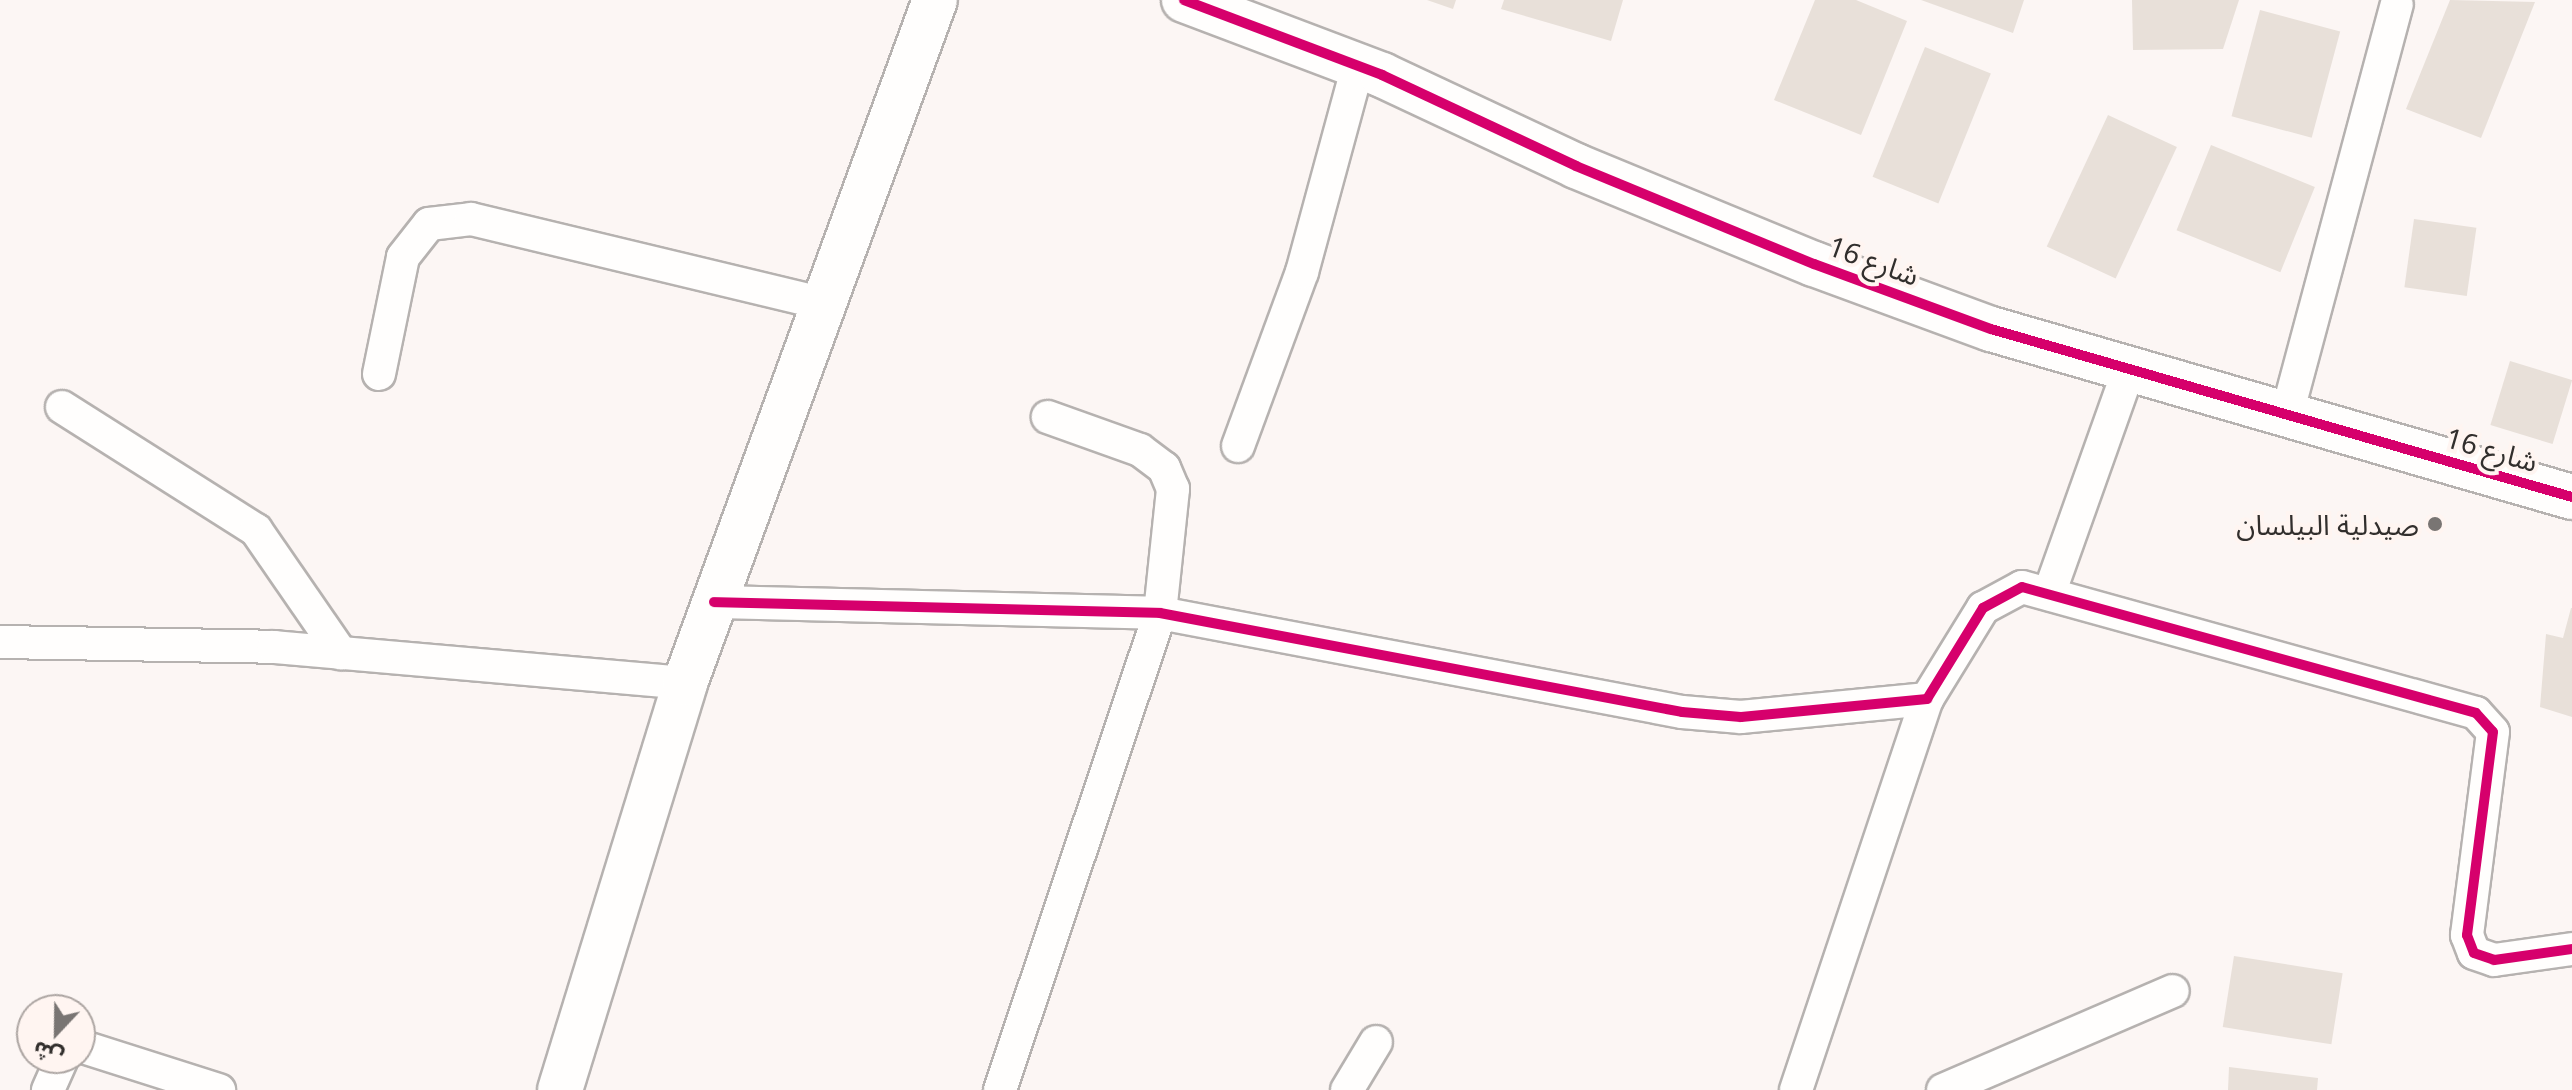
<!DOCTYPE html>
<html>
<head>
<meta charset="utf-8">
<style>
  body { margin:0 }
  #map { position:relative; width:2572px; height:1090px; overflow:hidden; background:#fcf6f4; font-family:"Noto Sans","Noto Sans Arabic",sans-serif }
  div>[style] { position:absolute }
  .building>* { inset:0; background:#e8e0d9; transform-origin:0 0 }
  .roads { filter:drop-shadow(2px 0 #b6b2b0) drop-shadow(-2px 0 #b6b2b0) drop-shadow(0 2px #b6b2b0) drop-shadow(0 -2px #b6b2b0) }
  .street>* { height:32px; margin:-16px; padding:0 16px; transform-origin:16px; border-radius:16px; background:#fffefd }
  .secondary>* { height:44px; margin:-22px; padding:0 22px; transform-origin:22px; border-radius:22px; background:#fffefd }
  .cycleway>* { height:10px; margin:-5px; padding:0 5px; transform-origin:5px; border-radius:5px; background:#d6006c }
  .dots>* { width:22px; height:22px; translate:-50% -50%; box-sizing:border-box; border:4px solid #fff5f1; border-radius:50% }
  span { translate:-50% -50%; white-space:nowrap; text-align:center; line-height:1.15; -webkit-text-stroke:8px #fff5f1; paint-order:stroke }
  .street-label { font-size:28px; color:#322f2d }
  .poi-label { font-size:28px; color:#322f2d }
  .right { translate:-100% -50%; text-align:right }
  .north { position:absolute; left:16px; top:994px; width:80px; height:80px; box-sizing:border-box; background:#fff5f1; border:2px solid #ada6a3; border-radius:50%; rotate:202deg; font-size:22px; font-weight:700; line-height:32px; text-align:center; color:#322f2d }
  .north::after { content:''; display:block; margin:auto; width:28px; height:36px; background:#797573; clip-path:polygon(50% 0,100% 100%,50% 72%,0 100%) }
</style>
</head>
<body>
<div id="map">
  <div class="building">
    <i style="clip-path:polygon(1427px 0,1456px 0,1453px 9px)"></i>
    <i style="clip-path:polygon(1504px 0,1623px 0,1611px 41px,1501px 9px)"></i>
    <i style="clip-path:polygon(1815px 0,1856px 0,1907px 21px,1861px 135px,1774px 100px)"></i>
    <i style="clip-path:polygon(1921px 0,2024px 0,2013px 33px)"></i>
    <i style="clip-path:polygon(2132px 0,2239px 0,2223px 49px,2133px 50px)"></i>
    <i style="clip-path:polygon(2450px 0,2535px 2px,2481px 138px,2406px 109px)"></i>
    <i style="left:2260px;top:10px;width:83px;height:110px;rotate:15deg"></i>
    <i style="left:1925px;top:47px;width:71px;height:140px;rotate:22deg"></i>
    <i style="left:2108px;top:115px;width:76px;height:145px;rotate:25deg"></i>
    <i style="left:2211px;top:145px;width:112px;height:92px;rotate:22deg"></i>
    <i style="left:2414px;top:219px;width:63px;height:69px;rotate:8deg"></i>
    <i style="left:2510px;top:361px;width:65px;height:67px;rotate:17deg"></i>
    <i style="clip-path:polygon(2571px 608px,2572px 608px,2572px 717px,2540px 707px,2546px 634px,2563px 638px)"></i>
    <i style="left:2234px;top:956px;width:110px;height:72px;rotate:9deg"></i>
    <i style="clip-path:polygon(2229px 1067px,2318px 1078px,2317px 1090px,2228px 1090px)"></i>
  </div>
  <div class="roads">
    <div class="street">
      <i style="left:379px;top:374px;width:119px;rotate:-78.4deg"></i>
      <i style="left:403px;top:257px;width:42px;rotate:-51.8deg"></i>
      <i style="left:429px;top:224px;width:42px;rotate:-6.8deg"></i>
      <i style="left:471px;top:219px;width:360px;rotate:13.5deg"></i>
      <i style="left:62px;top:407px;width:230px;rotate:32.4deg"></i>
      <i style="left:256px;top:530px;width:150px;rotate:55.4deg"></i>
      <i style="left:2287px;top:414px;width:424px;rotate:-75deg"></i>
      <i style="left:1238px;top:446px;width:185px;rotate:-69.8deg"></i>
      <i style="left:1302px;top:272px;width:213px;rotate:-74.8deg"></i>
      <i style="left:2049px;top:594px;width:242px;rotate:-70.4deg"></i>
      <i style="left:714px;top:602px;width:446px;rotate:1.4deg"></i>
      <i style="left:1160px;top:613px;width:531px;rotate:10.74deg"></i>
      <i style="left:1682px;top:712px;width:59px;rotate:4.8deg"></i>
      <i style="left:1741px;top:717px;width:187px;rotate:-5.5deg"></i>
      <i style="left:1927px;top:699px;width:107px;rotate:-58.4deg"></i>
      <i style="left:1983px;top:608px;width:44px;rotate:-28.3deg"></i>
      <i style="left:2022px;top:587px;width:471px;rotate:15.5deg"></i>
      <i style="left:2476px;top:713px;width:25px;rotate:48deg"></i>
      <i style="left:2493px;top:732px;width:205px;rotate:97.3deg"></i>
      <i style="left:2467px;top:935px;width:19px;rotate:69deg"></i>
      <i style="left:2474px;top:953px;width:21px;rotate:19deg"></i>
      <i style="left:2494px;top:960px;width:79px;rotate:-8deg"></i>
      <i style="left:0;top:642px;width:274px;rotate:1deg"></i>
      <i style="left:274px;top:647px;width:413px;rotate:5deg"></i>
      <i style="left:80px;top:1046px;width:146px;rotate:17.6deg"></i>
      <i style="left:48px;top:1090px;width:35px;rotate:-66deg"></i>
      <i style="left:1000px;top:1090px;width:503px;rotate:-71.46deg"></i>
      <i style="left:1160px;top:613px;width:125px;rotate:-84deg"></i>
      <i style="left:1173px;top:489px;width:23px;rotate:-113deg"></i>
      <i style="left:1164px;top:468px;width:30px;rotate:-143deg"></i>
      <i style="left:1140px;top:450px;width:98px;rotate:-160.3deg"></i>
      <i style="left:1347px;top:1090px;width:56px;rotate:-58.9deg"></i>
      <i style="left:1796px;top:1090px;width:412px;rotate:-71.5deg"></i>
      <i style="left:1943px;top:1090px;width:250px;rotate:-23.3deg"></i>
    </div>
    <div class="secondary">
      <i style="left:1184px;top:0;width:212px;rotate:20.7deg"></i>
      <i style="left:1382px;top:75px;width:214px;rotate:25.1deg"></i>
      <i style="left:1576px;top:166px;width:257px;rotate:22.4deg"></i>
      <i style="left:1814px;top:264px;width:189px;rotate:20.2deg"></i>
      <i style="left:1991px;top:329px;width:605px;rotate:16.13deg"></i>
      <i style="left:560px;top:1090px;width:426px;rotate:-72.9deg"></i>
      <i style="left:685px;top:683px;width:727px;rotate:-69.9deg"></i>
    </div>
  </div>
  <div class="cycleway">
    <i style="left:1184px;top:0;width:212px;rotate:20.7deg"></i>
    <i style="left:1382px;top:75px;width:214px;rotate:25.1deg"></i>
    <i style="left:1576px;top:166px;width:257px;rotate:22.4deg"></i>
    <i style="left:1814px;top:264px;width:189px;rotate:20.2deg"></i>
    <i style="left:1991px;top:329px;width:605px;rotate:16.13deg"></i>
    <i style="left:714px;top:602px;width:446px;rotate:1.4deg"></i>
    <i style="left:1160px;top:613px;width:531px;rotate:10.74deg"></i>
    <i style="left:1682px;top:712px;width:59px;rotate:4.8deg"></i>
    <i style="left:1741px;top:717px;width:187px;rotate:-5.5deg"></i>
    <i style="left:1927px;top:699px;width:107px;rotate:-58.4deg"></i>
    <i style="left:1983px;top:608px;width:44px;rotate:-28.3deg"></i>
    <i style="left:2022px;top:587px;width:471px;rotate:15.5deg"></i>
    <i style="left:2476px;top:713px;width:25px;rotate:48deg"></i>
    <i style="left:2493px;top:732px;width:205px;rotate:97.3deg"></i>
    <i style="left:2467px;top:935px;width:19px;rotate:69deg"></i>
    <i style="left:2474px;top:953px;width:21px;rotate:19deg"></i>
    <i style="left:2494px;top:960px;width:79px;rotate:-8deg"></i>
  </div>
  <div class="dots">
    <i style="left:2435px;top:524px;background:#797573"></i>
  </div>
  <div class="street-label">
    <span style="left:1874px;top:260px;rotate:20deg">شارع 16</span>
    <span style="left:2492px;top:449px;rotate:16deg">شارع 16</span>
  </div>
  <div class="poi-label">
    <span class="right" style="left:2419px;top:524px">صيدلية البيلسان</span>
  </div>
  <div class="north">ش</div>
</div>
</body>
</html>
